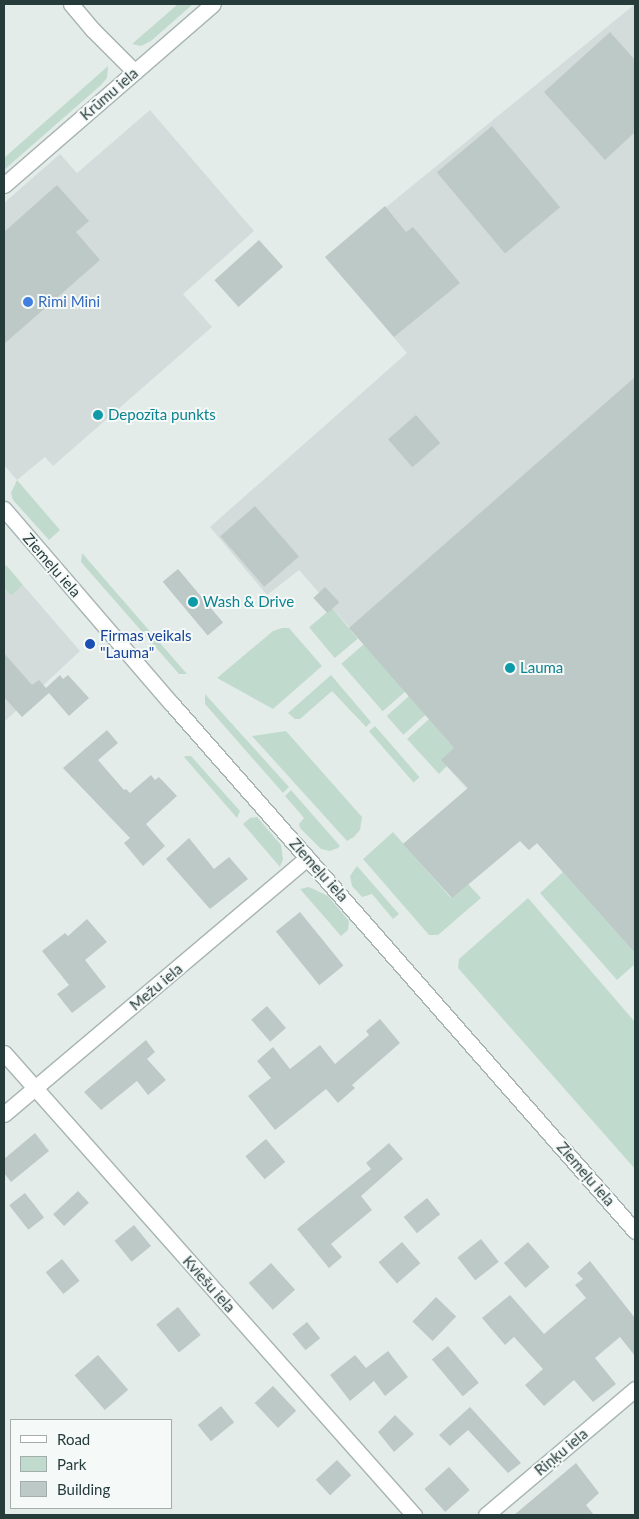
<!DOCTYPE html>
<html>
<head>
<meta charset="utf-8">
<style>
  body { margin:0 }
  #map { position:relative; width:639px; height:1519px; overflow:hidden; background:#e4ecea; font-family:Lato,sans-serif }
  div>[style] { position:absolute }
  .built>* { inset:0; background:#d3dcda }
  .green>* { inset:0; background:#c0dbce; transform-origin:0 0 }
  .building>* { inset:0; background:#bdc9c7; transform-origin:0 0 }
  .roads { filter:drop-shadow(1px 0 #a7b4b2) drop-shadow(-1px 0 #a7b4b2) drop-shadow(0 1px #a7b4b2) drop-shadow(0 -1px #a7b4b2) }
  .minor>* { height:15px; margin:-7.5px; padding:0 7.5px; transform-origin:7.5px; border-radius:7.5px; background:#fff }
  .dots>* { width:14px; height:14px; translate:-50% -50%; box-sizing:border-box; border:2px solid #f5f9f8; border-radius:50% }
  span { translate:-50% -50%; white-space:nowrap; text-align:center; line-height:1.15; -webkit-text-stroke:4px #f5f9f8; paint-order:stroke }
  .street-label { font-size:15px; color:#263c3b }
  .shop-label { font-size:15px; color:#366cbe }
  .left { translate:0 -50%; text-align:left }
  .culture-label { font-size:15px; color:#0d838f }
  .transit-label { font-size:15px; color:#164399 }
  .frame { position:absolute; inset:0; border:5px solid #263c3b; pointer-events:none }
  .legend { position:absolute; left:10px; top:1419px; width:162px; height:90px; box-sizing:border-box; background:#f5f9f8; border:1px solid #a2adac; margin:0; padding:6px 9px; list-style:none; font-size:15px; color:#263c3b }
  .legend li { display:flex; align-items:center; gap:10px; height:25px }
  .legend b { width:25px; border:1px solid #a2adac }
</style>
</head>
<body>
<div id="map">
  <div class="built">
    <i style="clip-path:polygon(635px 4px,635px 953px,537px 843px,529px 850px,520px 841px,452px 898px,403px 844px,467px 789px,441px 760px,454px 747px,299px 570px,267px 595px,210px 527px,407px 353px,325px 257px)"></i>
    <i style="clip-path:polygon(150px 110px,254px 231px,183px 294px,212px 327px,53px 466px,45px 457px,17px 480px,4px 465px,4px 203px,60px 154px,77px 173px)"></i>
    <i style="clip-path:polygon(23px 585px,80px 651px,4px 722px,4px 588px,11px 596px)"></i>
  </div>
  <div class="green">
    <i style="clip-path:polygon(178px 4px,193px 4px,151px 41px,141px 46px,132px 44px)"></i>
    <i style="clip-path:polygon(108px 66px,107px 78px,101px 85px,4px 170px,4px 158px)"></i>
    <i style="clip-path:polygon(17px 480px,60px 530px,49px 540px,13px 500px,11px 493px)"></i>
    <i style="clip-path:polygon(82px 553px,187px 674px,179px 674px,81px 562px)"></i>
    <i style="clip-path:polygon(6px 565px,23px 585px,11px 596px,4px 588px,4px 568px)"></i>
    <i style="left:332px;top:608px;width:40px;height:30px;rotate:50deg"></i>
    <i style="clip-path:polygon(282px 628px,289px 628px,322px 666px,273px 709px,217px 678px,273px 631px)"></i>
    <i style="left:364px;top:644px;width:63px;height:30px;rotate:49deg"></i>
    <i style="clip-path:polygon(331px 675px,371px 722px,366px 727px,332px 691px,300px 719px,295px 719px,288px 713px)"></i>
    <i style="clip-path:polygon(205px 694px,289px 787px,283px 793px,205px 704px)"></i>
    <i style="left:409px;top:696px;width:25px;height:30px;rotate:48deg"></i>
    <i style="clip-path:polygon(429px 719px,454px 748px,447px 766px,439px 774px,407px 739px)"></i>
    <i style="left:375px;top:726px;width:68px;height:8px;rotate:49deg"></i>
    <i style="clip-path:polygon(286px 731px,362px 817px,360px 830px,354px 837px,347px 841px,252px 736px)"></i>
    <i style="clip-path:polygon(186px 756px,191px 756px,240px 811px,237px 818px,184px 757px)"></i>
    <i style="clip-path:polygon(291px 790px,340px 846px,338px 848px,330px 851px,321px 849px,300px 828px,299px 824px,304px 818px,285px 796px)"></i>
    <i style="clip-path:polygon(257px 817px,281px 845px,283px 859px,280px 867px,243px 824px,250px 818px)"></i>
    <i style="clip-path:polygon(393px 832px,451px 898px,468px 884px,481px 898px,438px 935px,429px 935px,363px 859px)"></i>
    <i style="clip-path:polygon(357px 866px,399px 914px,393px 919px,372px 894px,362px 897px,352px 886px,350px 876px)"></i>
    <i style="clip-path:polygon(563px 872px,635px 953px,635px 964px,617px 980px,540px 893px)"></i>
    <i style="clip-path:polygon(309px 887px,328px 896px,349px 921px,348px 930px,341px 936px,300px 889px)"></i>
    <i style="clip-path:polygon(528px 898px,635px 1022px,635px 1169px,458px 968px,459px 959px)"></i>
  </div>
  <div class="building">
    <i style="clip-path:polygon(610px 32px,635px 60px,635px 132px,605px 160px,544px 92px)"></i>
    <i style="left:492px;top:126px;width:106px;height:72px;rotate:50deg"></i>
    <i style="clip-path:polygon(57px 185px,89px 221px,76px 232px,100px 260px,4px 344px,4px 232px)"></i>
    <i style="clip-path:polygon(385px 206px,406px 232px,413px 227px,460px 283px,394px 337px,325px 257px)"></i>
    <i style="left:259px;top:240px;width:36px;height:60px;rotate:48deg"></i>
    <i style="clip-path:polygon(635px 377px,635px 953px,537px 843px,529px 850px,520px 841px,452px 898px,403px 844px,468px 788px,441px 760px,454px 748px,349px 628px)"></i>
    <i style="left:416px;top:415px;width:37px;height:37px;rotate:49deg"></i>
    <i style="left:255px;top:506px;width:67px;height:46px;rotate:49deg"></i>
    <i style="left:178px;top:569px;width:70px;height:20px;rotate:50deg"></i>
    <i style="left:325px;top:587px;width:21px;height:16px;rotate:47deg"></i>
    <i style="clip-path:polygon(4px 653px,32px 685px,39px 680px,46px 688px,60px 675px,63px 679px,68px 675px,89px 698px,69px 716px,49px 693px,22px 717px,4px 697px)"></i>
    <i style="clip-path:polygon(107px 730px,118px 743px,98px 760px,124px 790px,126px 789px,130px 793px,151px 775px,155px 780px,159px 777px,177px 796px,146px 824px,165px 846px,143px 866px,124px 843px,130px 838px,63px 768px)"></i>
    <i style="clip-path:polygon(189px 838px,214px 869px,229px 857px,248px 879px,210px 909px,166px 859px)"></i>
    <i style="left:300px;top:912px;width:69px;height:31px;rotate:51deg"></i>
    <i style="clip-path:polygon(87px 919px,107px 942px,85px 960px,106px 987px,72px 1013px,57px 994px,69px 985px,42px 951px,65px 933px,68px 936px)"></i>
    <i style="left:267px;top:1006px;width:29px;height:21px;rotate:49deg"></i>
    <i style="clip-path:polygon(380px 1019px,400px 1043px,352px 1085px,355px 1088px,338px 1103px,326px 1089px,275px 1130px,248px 1096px,271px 1078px,257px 1061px,273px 1047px,290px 1069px,320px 1045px,335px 1064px,369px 1035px,366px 1031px)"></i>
    <i style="clip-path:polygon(146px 1040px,155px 1052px,147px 1059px,166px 1080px,148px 1095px,137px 1081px,101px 1110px,84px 1092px)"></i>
    <i style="clip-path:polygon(35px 1133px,49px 1151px,11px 1182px,4px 1173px,4px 1159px)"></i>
    <i style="left:266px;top:1139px;width:30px;height:27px;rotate:50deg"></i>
    <i style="clip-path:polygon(389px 1143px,403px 1159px,361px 1196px,372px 1210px,331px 1244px,342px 1257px,329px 1268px,297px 1229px,371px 1169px,366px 1163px)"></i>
    <i style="left:78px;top:1191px;width:16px;height:34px;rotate:47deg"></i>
    <i style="left:25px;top:1193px;width:31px;height:20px;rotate:52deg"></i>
    <i style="left:427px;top:1198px;width:21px;height:30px;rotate:51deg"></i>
    <i style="left:134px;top:1225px;width:27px;height:25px;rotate:51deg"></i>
    <i style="left:481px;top:1239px;width:29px;height:30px;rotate:52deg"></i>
    <i style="left:402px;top:1242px;width:28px;height:31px;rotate:49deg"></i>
    <i style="left:528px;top:1242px;width:33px;height:32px;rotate:49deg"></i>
    <i style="left:62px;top:1259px;width:28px;height:21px;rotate:51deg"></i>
    <i style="clip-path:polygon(590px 1261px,635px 1318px,635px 1356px,620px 1337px,595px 1358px,616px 1384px,593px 1402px,574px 1380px,544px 1406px,525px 1385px,543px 1369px,514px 1337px,505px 1345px,482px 1318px,510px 1295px,544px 1334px,586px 1298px,575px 1285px,583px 1279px,577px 1273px)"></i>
    <i style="left:271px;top:1263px;width:36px;height:30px;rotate:48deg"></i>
    <i style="left:436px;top:1297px;width:28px;height:34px;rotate:44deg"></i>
    <i style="left:178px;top:1307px;width:36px;height:28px;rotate:51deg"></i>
    <i style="left:307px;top:1322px;width:21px;height:19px;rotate:51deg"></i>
    <i style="left:448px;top:1346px;width:48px;height:21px;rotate:50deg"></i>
    <i style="clip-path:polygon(388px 1351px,408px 1377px,385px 1396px,374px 1381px,350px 1401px,330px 1375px,355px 1355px,366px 1368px)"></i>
    <i style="left:98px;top:1355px;width:46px;height:31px;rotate:49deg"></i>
    <i style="left:273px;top:1386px;width:34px;height:25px;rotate:47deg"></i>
    <i style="left:221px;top:1406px;width:21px;height:30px;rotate:51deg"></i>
    <i style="clip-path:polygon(470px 1407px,521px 1463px,508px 1473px,468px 1430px,450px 1446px,439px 1435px)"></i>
    <i style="clip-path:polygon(395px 1415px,414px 1434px,394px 1452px,378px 1432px)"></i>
    <i style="left:337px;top:1460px;width:21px;height:29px;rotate:47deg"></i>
    <i style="clip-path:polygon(576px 1463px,599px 1493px,586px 1505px,594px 1515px,514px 1515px)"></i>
    <i style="left:449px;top:1467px;width:31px;height:33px;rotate:48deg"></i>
  </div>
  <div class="roads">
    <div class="minor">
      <i style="left:71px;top:4px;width:34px;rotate:50deg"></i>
      <i style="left:93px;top:30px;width:59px;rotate:45deg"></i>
      <i style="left:4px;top:185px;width:276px;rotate:-40.9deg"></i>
      <i style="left:4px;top:509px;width:256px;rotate:49.3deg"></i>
      <i style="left:171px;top:703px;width:703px;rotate:48.69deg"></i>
      <i style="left:4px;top:1053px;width:618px;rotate:48.41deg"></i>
      <i style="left:4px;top:1114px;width:397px;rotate:-40.2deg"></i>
      <i style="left:486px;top:1515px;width:195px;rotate:-40.2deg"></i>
    </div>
  </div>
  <div class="dots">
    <i style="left:28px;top:302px;background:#3f7fe0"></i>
    <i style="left:98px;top:415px;background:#0f9aa8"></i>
    <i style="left:193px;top:602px;background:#0f9aa8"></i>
    <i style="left:90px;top:644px;background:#1a4fb4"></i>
    <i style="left:510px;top:668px;background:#0f9aa8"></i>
  </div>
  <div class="street-label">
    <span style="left:109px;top:94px;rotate:-41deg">Krūmu iela</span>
    <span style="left:52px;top:565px;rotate:49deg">Ziemeļu iela</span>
    <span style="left:319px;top:870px;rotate:48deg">Ziemeļu iela</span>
    <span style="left:156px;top:987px;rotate:-40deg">Mežu iela</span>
    <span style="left:586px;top:1174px;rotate:49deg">Ziemeļu iela</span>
    <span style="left:209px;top:1284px;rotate:48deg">Kviešu iela</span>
    <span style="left:561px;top:1452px;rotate:-40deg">Riņķu iela</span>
  </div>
  <div class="shop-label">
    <span class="left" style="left:38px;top:302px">Rimi Mini</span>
  </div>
  <div class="culture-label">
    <span class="left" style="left:108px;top:415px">Depozīta punkts</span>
    <span class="left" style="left:203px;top:602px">Wash &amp; Drive</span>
    <span class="left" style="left:520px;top:668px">Lauma</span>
  </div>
  <div class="transit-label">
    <span class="left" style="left:100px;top:644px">Firmas veikals<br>"Lauma"</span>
  </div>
  <div class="frame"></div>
  <ul class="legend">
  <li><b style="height:6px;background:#fff"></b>Road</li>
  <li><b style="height:14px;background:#c0dbce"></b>Park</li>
  <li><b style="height:14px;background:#bdc9c7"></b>Building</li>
  </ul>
</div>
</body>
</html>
